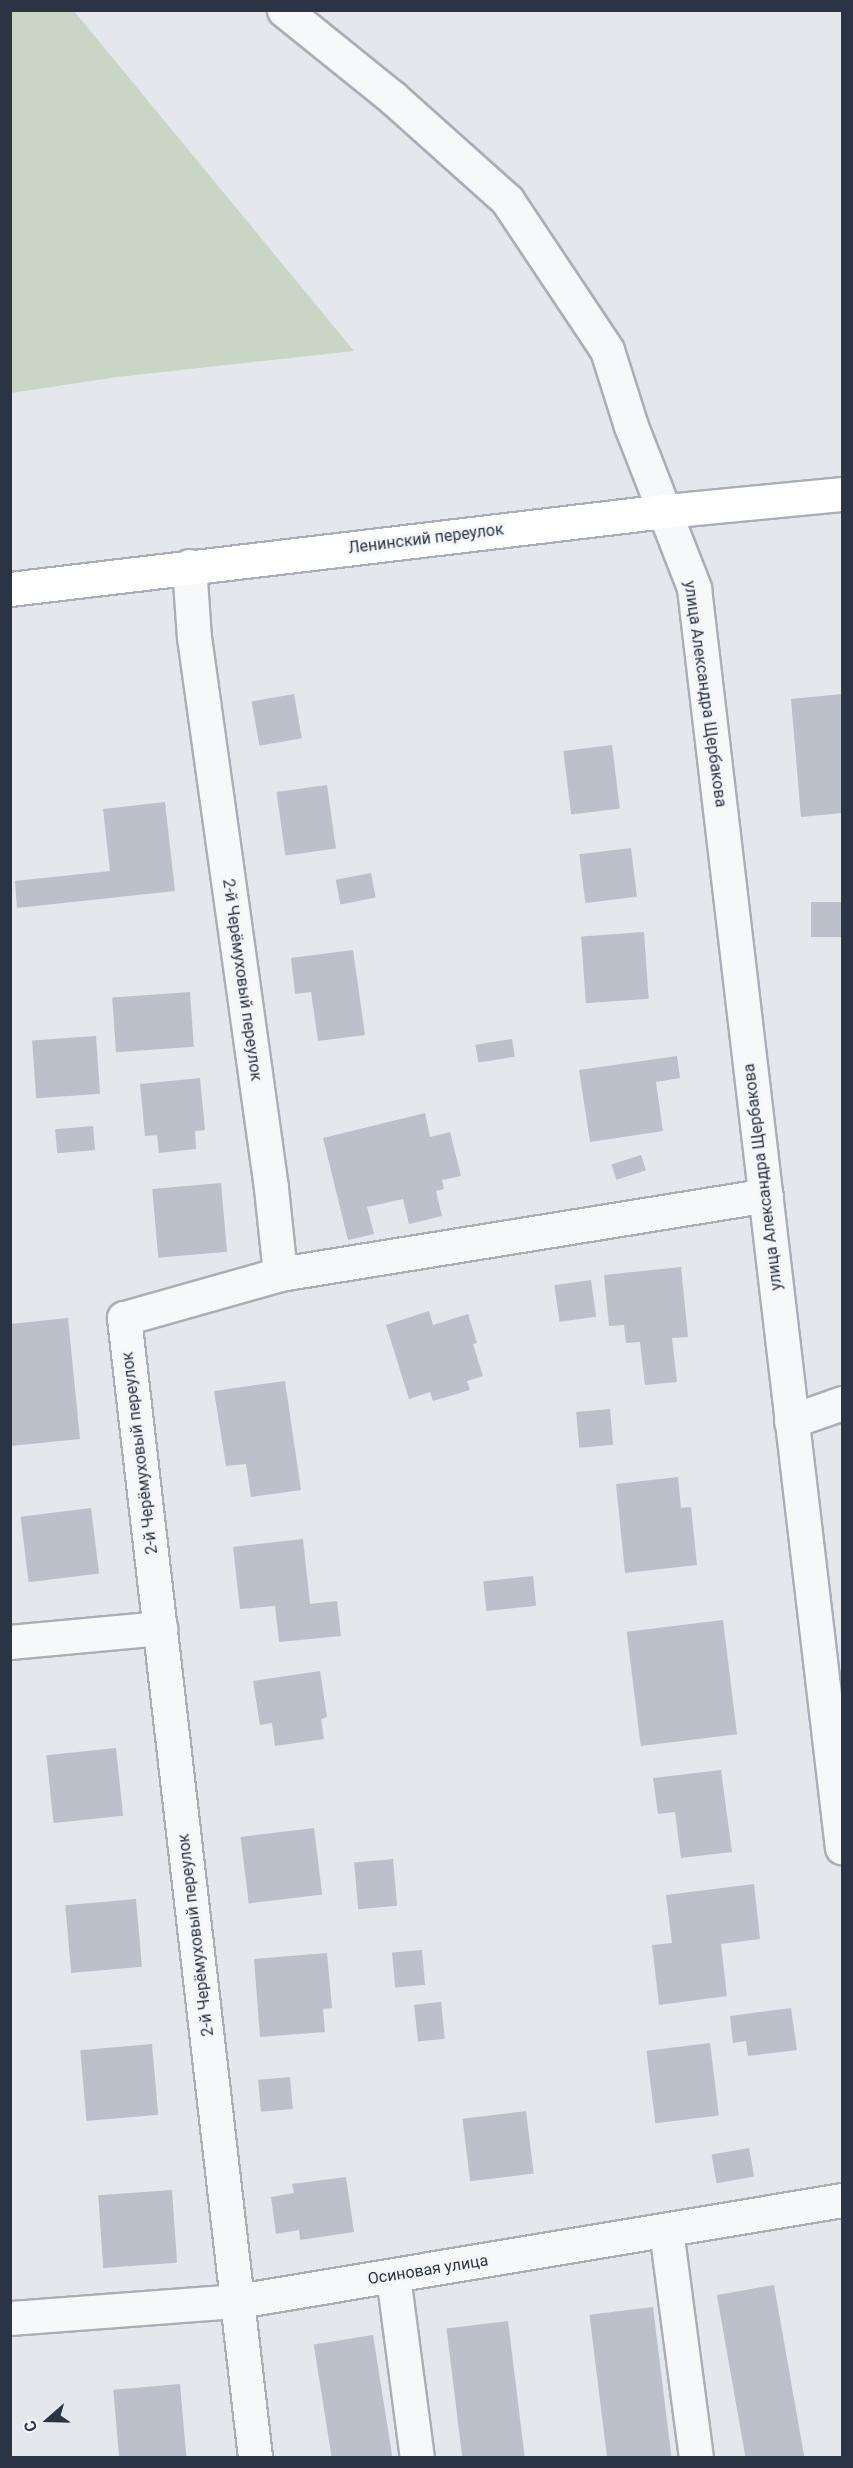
<!DOCTYPE html>
<html>
<head>
<meta charset="utf-8">
<style>
  body { margin:0 }
  #map { position:relative; width:853px; height:2468px; overflow:hidden; background:#e4e7ec; font-family:Roboto,sans-serif }
  div>[style] { position:absolute }
  .green>* { inset:0; background:#c9d6c5 }
  .building>* { inset:0; background:#bbc0ca; transform-origin:0 0 }
  .roads { filter:drop-shadow(2px 0 #a9aeb7) drop-shadow(-2px 0 #a9aeb7) drop-shadow(0 2px #a9aeb7) drop-shadow(0 -2px #a9aeb7) }
  .minor>* { height:33px; margin:-16.5px; padding:0 16.5px; transform-origin:16.5px; border-radius:16.5px; background:#f7f8fa }
  .major>* { height:33px; margin:-16.5px; padding:0 16.5px; transform-origin:16.5px; border-radius:16.5px; background:#fff }
  span { translate:-50% -50%; white-space:nowrap; text-align:center; line-height:1.15; -webkit-text-stroke:5px #f4f6f9; paint-order:stroke }
  .street-label { font-size:16px; color:#2b3445 }
  .frame { position:absolute; inset:0; border:12px solid #2b3445; pointer-events:none }
  .north { position:absolute; left:18px; top:2390px; width:60px; height:60px; -webkit-text-stroke:4px #f4f6f9; paint-order:stroke; rotate:250deg; font-size:16px; font-weight:700; line-height:24px; text-align:center; color:#2b3445 }
  .north::after { content:''; display:block; margin:auto; width:21px; height:27px; background:#2b3445; clip-path:polygon(50% 0,100% 100%,50% 72%,0 100%) }
</style>
</head>
<body>
<div id="map">
  <div class="green">
    <i style="clip-path:polygon(11px 10px,74px 11px,354px 351px,117px 377px,11px 393px)"></i>
  </div>
  <div class="building">
    <i style="left:294px;top:694px;width:45px;height:43px;rotate:80deg"></i>
    <i style="clip-path:polygon(842px 694px,842px 813px,801px 817px,791px 699px)"></i>
    <i style="left:612px;top:745px;width:64px;height:49px;rotate:83deg"></i>
    <i style="left:327px;top:785px;width:64px;height:51px;rotate:82deg"></i>
    <i style="clip-path:polygon(165px 802px,175px 891px,17px 908px,15px 881px,110px 871px,103px 809px)"></i>
    <i style="left:631px;top:848px;width:49px;height:52px;rotate:83deg"></i>
    <i style="left:371px;top:873px;width:25px;height:36px;rotate:79deg"></i>
    <i style="left:842px;top:902px;width:35px;height:31px;rotate:90deg"></i>
    <i style="left:644px;top:932px;width:67px;height:63px;rotate:86deg"></i>
    <i style="clip-path:polygon(353px 950px,365px 1035px,318px 1041px,311px 992px,295px 994px,291px 958px)"></i>
    <i style="left:190px;top:992px;width:55px;height:78px;rotate:86deg"></i>
    <i style="left:96px;top:1036px;width:58px;height:64px;rotate:86deg"></i>
    <i style="left:512px;top:1039px;width:18px;height:37px;rotate:81deg"></i>
    <i style="clip-path:polygon(677px 1056px,680px 1078px,656px 1082px,663px 1131px,590px 1142px,579px 1070px)"></i>
    <i style="clip-path:polygon(200px 1078px,205px 1130px,195px 1131px,196px 1149px,159px 1153px,157px 1135px,145px 1136px,140px 1084px)"></i>
    <i style="clip-path:polygon(425px 1113px,430px 1137px,450px 1132px,461px 1176px,442px 1180px,444px 1189px,436px 1191px,442px 1216px,409px 1224px,403px 1199px,367px 1207px,374px 1234px,348px 1240px,323px 1138px)"></i>
    <i style="left:93px;top:1126px;width:24px;height:38px;rotate:85deg"></i>
    <i style="left:641px;top:1155px;width:16px;height:31px;rotate:72deg"></i>
    <i style="left:221px;top:1183px;width:69px;height:69px;rotate:85deg"></i>
    <i style="clip-path:polygon(681px 1267px,688px 1337px,672px 1338px,677px 1382px,645px 1385px,640px 1342px,626px 1343px,624px 1325px,609px 1326px,604px 1275px)"></i>
    <i style="left:591px;top:1280px;width:37px;height:37px;rotate:82deg"></i>
    <i style="clip-path:polygon(429px 1311px,433px 1325px,468px 1314px,477px 1343px,473px 1344px,483px 1376px,467px 1381px,470px 1390px,433px 1401px,430px 1392px,409px 1399px,386px 1325px)"></i>
    <i style="clip-path:polygon(68px 1318px,80px 1439px,10px 1446px,10px 1324px)"></i>
    <i style="clip-path:polygon(285px 1381px,301px 1490px,251px 1497px,246px 1464px,226px 1466px,214px 1391px)"></i>
    <i style="left:610px;top:1409px;width:36px;height:34px;rotate:85deg"></i>
    <i style="clip-path:polygon(678px 1477px,681px 1508px,691px 1507px,697px 1565px,625px 1573px,616px 1484px)"></i>
    <i style="left:91px;top:1508px;width:66px;height:71px;rotate:83deg"></i>
    <i style="clip-path:polygon(303px 1539px,310px 1604px,337px 1601px,341px 1636px,279px 1642px,275px 1606px,240px 1609px,233px 1547px)"></i>
    <i style="left:533px;top:1576px;width:30px;height:50px;rotate:84deg"></i>
    <i style="left:723px;top:1620px;width:115px;height:97px;rotate:83deg"></i>
    <i style="clip-path:polygon(320px 1671px,327px 1717px,321px 1719px,324px 1739px,275px 1746px,272px 1723px,260px 1725px,253px 1681px)"></i>
    <i style="left:116px;top:1748px;width:68px;height:70px;rotate:84deg"></i>
    <i style="clip-path:polygon(721px 1770px,732px 1852px,681px 1858px,675px 1812px,658px 1814px,653px 1778px)"></i>
    <i style="left:314px;top:1828px;width:67px;height:74px;rotate:83deg"></i>
    <i style="left:393px;top:1859px;width:47px;height:39px;rotate:85deg"></i>
    <i style="clip-path:polygon(754px 1884px,760px 1939px,721px 1944px,727px 1996px,659px 2005px,652px 1945px,672px 1943px,666px 1895px)"></i>
    <i style="left:136px;top:1899px;width:68px;height:71px;rotate:85deg"></i>
    <i style="left:422px;top:1950px;width:35px;height:30px;rotate:85deg"></i>
    <i style="clip-path:polygon(327px 1953px,332px 2008px,323px 2009px,325px 2032px,260px 2037px,254px 1959px)"></i>
    <i style="left:441px;top:2002px;width:37px;height:27px;rotate:84deg"></i>
    <i style="clip-path:polygon(791px 2008px,797px 2050px,748px 2056px,746px 2041px,733px 2043px,730px 2016px)"></i>
    <i style="left:710px;top:2043px;width:73px;height:64px;rotate:83deg"></i>
    <i style="left:152px;top:2044px;width:71px;height:72px;rotate:85deg"></i>
    <i style="left:290px;top:2077px;width:32px;height:32px;rotate:85deg"></i>
    <i style="left:526px;top:2111px;width:63px;height:64px;rotate:83deg"></i>
    <i style="left:749px;top:2148px;width:29px;height:38px;rotate:80deg"></i>
    <i style="clip-path:polygon(346px 2177px,354px 2232px,300px 2240px,299px 2230px,276px 2234px,271px 2197px,294px 2193px,292px 2184px)"></i>
    <i style="left:172px;top:2190px;width:73px;height:74px;rotate:86deg"></i>
    <i style="left:774px;top:2285px;width:175px;height:58px;rotate:80deg"></i>
    <i style="left:653px;top:2307px;width:152px;height:64px;rotate:83deg"></i>
    <i style="left:508px;top:2321px;width:138px;height:62px;rotate:83deg"></i>
    <i style="left:373px;top:2335px;width:125px;height:60px;rotate:81deg"></i>
    <i style="left:180px;top:2384px;width:74px;height:67px;rotate:85deg"></i>
  </div>
  <div class="roads">
    <div class="minor">
      <i style="left:284px;top:10px;width:140px;rotate:38.9deg"></i>
      <i style="left:393px;top:98px;width:153px;rotate:41.8deg"></i>
      <i style="left:507px;top:200px;width:180px;rotate:56.3deg"></i>
      <i style="left:607px;top:350px;width:80px;rotate:72.5deg"></i>
      <i style="left:631px;top:426px;width:174px;rotate:68.7deg"></i>
      <i style="left:694px;top:588px;width:1268px;rotate:83.3deg"></i>
      <i style="left:189px;top:566px;width:71px;rotate:86deg"></i>
      <i style="left:194px;top:637px;width:556px;rotate:82.04deg"></i>
      <i style="left:271px;top:1188px;width:86px;rotate:84deg"></i>
      <i style="left:280px;top:1274px;width:162px;rotate:164.2deg"></i>
      <i style="left:124px;top:1318px;width:1148px;rotate:83.44deg"></i>
      <i style="left:280px;top:1274px;width:492px;rotate:-9.2deg"></i>
      <i style="left:791px;top:1421px;width:54px;rotate:-19.4deg"></i>
      <i style="left:10px;top:1642px;width:151px;rotate:-5.3deg"></i>
      <i style="left:666px;top:2230px;width:230px;rotate:82.5deg"></i>
      <i style="left:393px;top:2276px;width:184px;rotate:82.5deg"></i>
      <i style="left:10px;top:2318px;width:229px;rotate:-4.3deg"></i>
      <i style="left:238px;top:2301px;width:612px;rotate:-9.49deg"></i>
    </div>
    <div class="major">
      <i style="left:10px;top:589px;width:660px;rotate:-6.79deg"></i>
      <i style="left:665px;top:511px;width:178px;rotate:-5.5deg"></i>
    </div>
  </div>
  <div class="street-label">
    <span style="left:426px;top:539px;rotate:-7deg">Ленинский переулок</span>
    <span style="left:705px;top:694px;rotate:82deg">улица Александра Щербакова</span>
    <span style="left:242px;top:980px;rotate:82deg">2-й Черёмуховый переулок</span>
    <span style="left:763px;top:1177px;rotate:-97deg">улица Александра Щербакова</span>
    <span style="left:140px;top:1453px;rotate:-97deg">2-й Черёмуховый переулок</span>
    <span style="left:196px;top:1935px;rotate:-97deg">2-й Черёмуховый переулок</span>
    <span style="left:428px;top:2270px;rotate:-9deg">Осиновая улица</span>
  </div>
  <div class="frame"></div>
  <div class="north">С</div>
</div>
</body>
</html>
